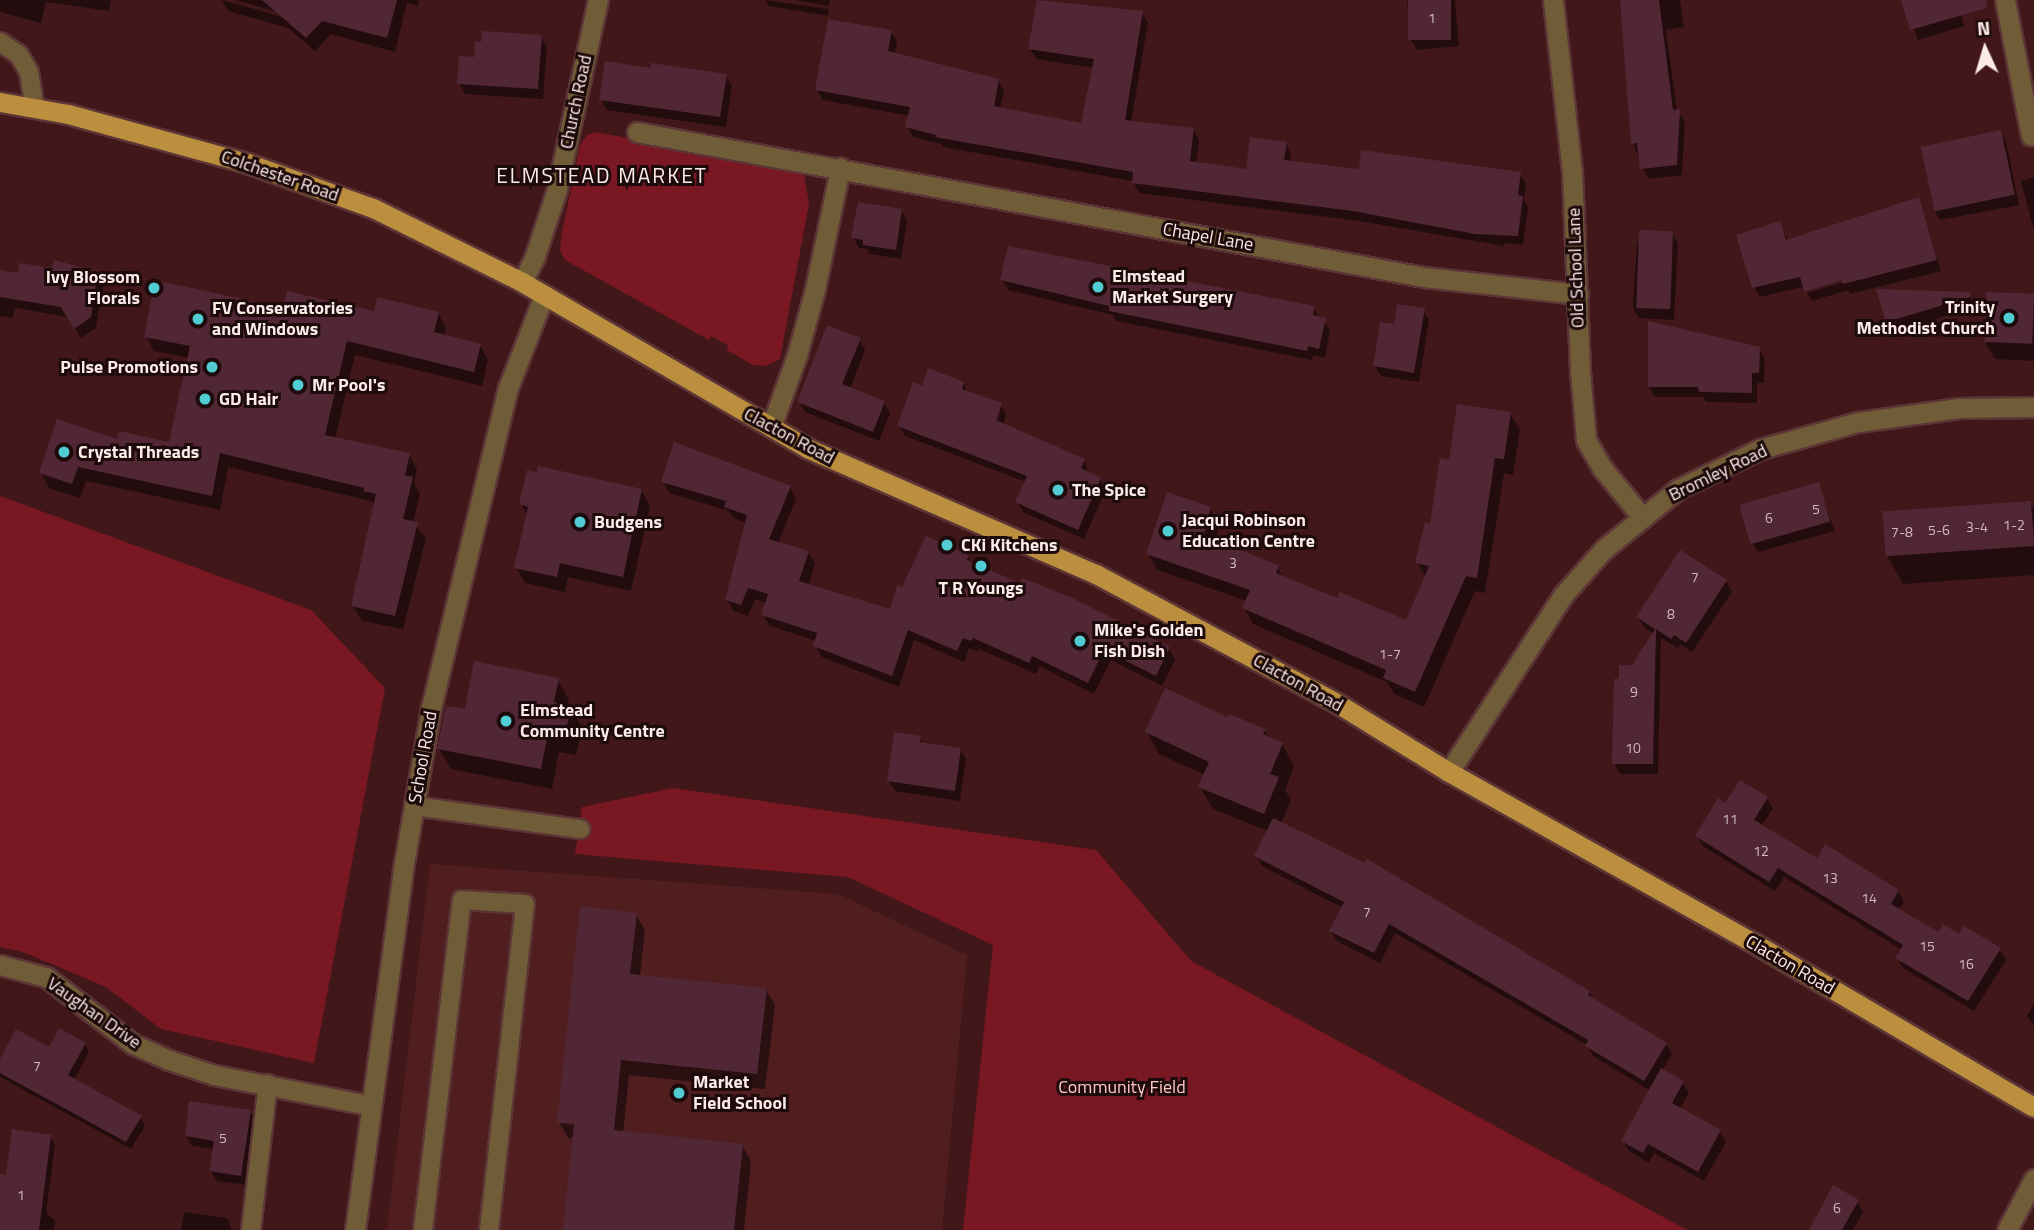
<!DOCTYPE html>
<html>
<head>
<meta charset="utf-8">
<style>
  body { margin:0 }
  #map { position:relative; width:2034px; height:1230px; overflow:hidden; background:#421719; font-family:"Titillium Web",sans-serif }
  div>[style] { position:absolute }
  .built>* { inset:0; background:#511e20 }
  .green>* { inset:0; background:#791722 }
  .shadow>* { inset:0; background:#0007 }
  .building>* { inset:0; background:#522735; transform-origin:0 0 }
  .roads { filter:drop-shadow(2px 0 #5c3536) drop-shadow(-2px 0 #5c3536) drop-shadow(0 2px #5c3536) drop-shadow(0 -2px #5c3536) }
  .service>* { height:18px; margin:-9px; padding:0 9px; transform-origin:9px; border-radius:9px; background:#715c38 }
  .minor>* { height:19px; margin:-9.5px; padding:0 9.5px; transform-origin:9.5px; border-radius:9.5px; background:#715c38 }
  .tertiary>* { height:19px; margin:-9.5px; padding:0 9.5px; transform-origin:9.5px; border-radius:9.5px; background:#715c38 }
  .primary>* { height:19px; margin:-9.5px; padding:0 9.5px; transform-origin:9.5px; border-radius:9.5px; background:#bb8f3d }
  .dots>* { width:19px; height:19px; translate:-50% -50%; box-sizing:border-box; border:4px solid #1d0a0a; border-radius:50% }
  span { translate:-50% -50%; white-space:nowrap; text-align:center; line-height:1.15; -webkit-text-stroke:6px #1d0a0a; paint-order:stroke }
  .number-label { font-size:14px; color:#d2babd }
  .number-label span { -webkit-text-stroke-width:0 }
  .street-label { font-size:18px; color:#fdebea }
  .poi-label { font-size:18px; color:#fdebea; font-weight:700 }
  .left { translate:0 -50%; text-align:left }
  .right { translate:-100% -50%; text-align:right }
  .park-label { font-size:18px; color:#ffc6c5 }
  .quarter-label { font-size:21px; color:#fdebea; letter-spacing:2px }
  .north { position:absolute; left:1950px; top:14px; width:70px; height:70px; -webkit-text-stroke:5px #1d0a0a; paint-order:stroke; rotate:356deg; font-size:19px; font-weight:700; line-height:28px; text-align:center; color:#fdebea }
  .north::after { content:''; display:block; margin:auto; width:24px; height:32px; background:#fdebea; clip-path:polygon(50% 0,100% 100%,50% 72%,0 100%) }
</style>
</head>
<body>
<div id="map">
  <div class="built">
    <i style="clip-path:polygon(430px 864px,838px 894px,967px 955px,942px 1230px,387px 1230px)"></i>
  </div>
  <div class="green">
    <i style="clip-path:polygon(595px 132px,791px 168px,804px 174px,809px 204px,780px 359px,765px 366px,753px 365px,727px 350px,728px 345px,711px 336px,709px 340px,565px 260px,560px 250px,562px 232px,580px 145px,587px 135px)"></i>
    <i style="clip-path:polygon(0 496px,311px 610px,385px 688px,314px 1063px,161px 1029px,106px 987px,23px 952px,0 947px)"></i>
    <i style="clip-path:polygon(673px 788px,1096px 850px,1191px 961px,1687px 1230px,963px 1230px,993px 945px,848px 877px,575px 854px,582px 807px)"></i>
  </div>
  <div class="shadow">
    <i style="clip-path:polygon(0 0,111px 0,109px 11px,46px 2px,41px 23px,0 12px)"></i>
    <i style="clip-path:polygon(222px 0,286px 18px,287px 15px,236px 0,419px 0,418px 6px,407px 3px,395px 52px,331px 34px,315px 51px,288px 28px,228px 11px)"></i>
    <i style="clip-path:polygon(765px 0,829px 9px,828px 16px,769px 6px)"></i>
    <i style="clip-path:polygon(795px 0,830px 0,829px 6px)"></i>
    <i style="clip-path:polygon(1038px 0,1142px 13px,1148px 23px,1131px 123px,1193px 130px,1199px 140px,1196px 163px,1247px 171px,1286px 143px,1291px 154px,1290px 162px,1360px 171px,1520px 174px,1526px 184px,1524px 200px,1528px 208px,1523px 245px,1505px 243px,1504px 246px,1359px 221px,1139px 193px,1133px 181px,943px 147px,941px 144px,913px 137px,907px 126px,910px 116px,823px 100px,817px 90px,891px 31px,897px 41px,895px 54px,998px 80px,1004px 91px,1000px 109px,1083px 125px,1094px 68px,1036px 59px,1030px 49px)"></i>
    <i style="clip-path:polygon(1407px 0,1455px 0,1459px 46px,1417px 50px,1411px 40px)"></i>
    <i style="clip-path:polygon(1621px 0,1680px 0,1684px 27px,1666px 30px,1677px 112px,1685px 121px,1682px 175px,1648px 179px,1633px 144px)"></i>
    <i style="clip-path:polygon(1904px 0,1958px 0,1964px 26px,1918px 40px)"></i>
    <i style="clip-path:polygon(541px 37px,547px 47px,543px 99px,465px 94px,459px 83px,475px 58px)"></i>
    <i style="clip-path:polygon(652px 70px,726px 76px,732px 86px,726px 127px,607px 110px,601px 99px)"></i>
    <i style="clip-path:polygon(2000px 132px,2006px 142px,2019px 205px,1940px 220px,1934px 210px)"></i>
    <i style="clip-path:polygon(2034px 177px,2034px 231px,2021px 181px)"></i>
    <i style="clip-path:polygon(1918px 199px,1941px 271px,1850px 294px,1848px 290px,1812px 301px,1807px 293px,1851px 280px,1850px 276px,1760px 297px,1754px 287px,1780px 223px,1788px 241px)"></i>
    <i style="clip-path:polygon(901px 210px,907px 221px,901px 259px,870px 254px,867px 249px,859px 248px,853px 237px)"></i>
    <i style="clip-path:polygon(1672px 233px,1678px 243px,1674px 320px,1639px 318px,1633px 308px,1637px 243px)"></i>
    <i style="clip-path:polygon(0 271px,19px 274px,97px 274px,103px 284px,96px 328px,81px 338px,68px 317px,15px 308px,13px 318px,0 316px)"></i>
    <i style="clip-path:polygon(1002px 280px,1313px 308px,1330px 330px,1325px 358px,1313px 355px,1312px 360px,1116px 321px,1113px 315px,1008px 290px)"></i>
    <i style="clip-path:polygon(1969px 293px,1975px 307px,1893px 332px,1888px 321px)"></i>
    <i style="clip-path:polygon(2034px 296px,2034px 361px,1995px 359px,1985px 342px)"></i>
    <i style="clip-path:polygon(284px 310px,438px 313px,446px 328px,444px 337px,480px 345px,488px 360px,482px 386px,355px 355px,335px 439px,409px 455px,417px 469px,414px 483px,420px 493px,413px 523px,426px 538px,403px 629px,362px 621px,353px 606px,375px 505px,371px 501px,228px 467px,220px 510px,86px 481px,80px 498px,49px 488px,41px 473px,119px 441px,171px 444px,189px 358px,154px 351px,146px 336px)"></i>
    <i style="clip-path:polygon(1423px 310px,1429px 320px,1419px 382px,1381px 376px,1375px 366px,1395px 326px)"></i>
    <i style="clip-path:polygon(860px 340px,865px 350px,850px 389px,884px 402px,890px 413px,879px 441px,805px 412px,799px 402px)"></i>
    <i style="clip-path:polygon(1759px 349px,1765px 359px,1764px 383px,1757px 383px,1757px 403px,1706px 402px,1703px 397px,1655px 397px,1649px 387px)"></i>
    <i style="clip-path:polygon(evenodd,963px 383px,968px 393px,1001px 405px,1006px 415px,1003px 425px,1084px 460px,1088px 473px,1100px 479px,1106px 489px,1084px 539px,1023px 512px,1017px 501px,1026px 482px,905px 436px,899px 426px,923px 388px,963px 383px,998px 410px,1001px 410px,994px 429px,998px 410px)"></i>
    <i style="clip-path:polygon(1510px 414px,1520px 430px,1513px 475px,1504px 473px,1485px 593px,1475px 591px,1424px 707px,1394px 694px,1387px 682px,1253px 624px,1244px 608px,1247px 601px,1157px 570px,1148px 553px,1210px 509px,1219px 525px,1215px 541px,1278px 568px,1284px 579px,1338px 601px,1407px 622px,1426px 578px,1417px 562px,1450px 462px)"></i>
    <i style="clip-path:polygon(538px 474px,641px 490px,650px 506px,631px 591px,568px 577px,565px 592px,525px 583px,516px 567px,528px 516px,521px 504px)"></i>
    <i style="clip-path:polygon(663px 481px,790px 487px,796px 499px,778px 543px,808px 552px,815px 564px,808px 586px,892px 611px,903px 589px,968px 556px,973px 565px,1169px 648px,1175px 660px,1162px 686px,1111px 660px,1094px 694px,1039px 666px,1036px 674px,979px 649px,978px 652px,969px 648px,964px 662px,914px 640px,899px 687px,822px 657px,815px 646px,817px 641px,770px 626px,763px 615px,767px 603px,755px 599px,748px 616px,734px 611px,727px 600px,746px 523px,733px 518px,729px 511px,669px 493px)"></i>
    <i style="clip-path:polygon(1818px 484px,1835px 531px,1758px 552px,1752px 542px)"></i>
    <i style="clip-path:polygon(2030px 502px,2034px 509px,2034px 575px,1903px 584px,1887px 556px)"></i>
    <i style="clip-path:polygon(1726px 581px,1732px 592px,1692px 652px,1680px 644px,1678px 648px,1661px 638px,1658px 774px,1620px 774px,1614px 763px,1620px 681px,1654px 634px,1644px 627px,1638px 617px)"></i>
    <i style="clip-path:polygon(558px 680px,569px 700px,568px 706px,582px 727px,576px 755px,559px 752px,552px 789px,451px 769px,439px 749px,466px 711px)"></i>
    <i style="clip-path:polygon(1228px 719px,1264px 730px,1270px 739px,1282px 744px,1294px 766px,1285px 790px,1291px 800px,1281px 824px,1589px 992px,1594px 1001px,1666px 1044px,1672px 1054px,1662px 1071px,1683px 1083px,1689px 1093px,1680px 1109px,1720px 1131px,1726px 1142px,1704px 1181px,1654px 1153px,1649px 1163px,1629px 1151px,1623px 1141px,1651px 1091px,1593px 1056px,1587px 1045px,1395px 933px,1380px 963px,1337px 941px,1331px 931px,1343px 908px,1262px 866px,1256px 856px,1268px 831px,1213px 809px,1200px 787px,1205px 775px,1159px 754px,1147px 732px)"></i>
    <i style="clip-path:polygon(920px 738px,924px 744px,960px 749px,966px 759px,960px 801px,895px 791px,889px 781px)"></i>
    <i style="clip-path:polygon(1767px 798px,1773px 809px,1761px 826px,1817px 860px,1898px 891px,1904px 902px,1898px 910px,1938px 934px,1960px 936px,2000px 950px,2006px 960px,1974px 1011px,1903px 968px,1897px 958px,1902px 950px,1784px 877px,1775px 891px,1703px 846px,1697px 836px,1726px 805px)"></i>
    <i style="clip-path:polygon(636px 915px,645px 930px,640px 976px,766px 990px,775px 1005px,765px 1089px,629px 1075px,623px 1133px,742px 1145px,751px 1161px,744px 1230px,565px 1230px,574px 1138px,568px 1138px,559px 1122px)"></i>
    <i style="clip-path:polygon(2034px 1004px,2034px 1026px,2027px 1016px)"></i>
    <i style="clip-path:polygon(85px 1044px,89px 1052px,74px 1080px,140px 1117px,145px 1126px,131px 1149px,0 1077px,0 1062px)"></i>
    <i style="clip-path:polygon(250px 1111px,256px 1122px,247px 1185px,217px 1181px,211px 1171px,214px 1149px,192px 1146px,186px 1136px)"></i>
    <i style="clip-path:polygon(50px 1137px,55px 1145px,46px 1212px,55px 1221px,54px 1230px,0 1230px,0 1176px,7px 1177px)"></i>
    <i style="clip-path:polygon(1857px 1201px,1863px 1212px,1853px 1230px,1810px 1230px)"></i>
    <i style="clip-path:polygon(184px 1212px,227px 1218px,232px 1230px,181px 1230px)"></i>
  </div>
  <div class="building">
    <i style="clip-path:polygon(262px 0,397px 0,387px 38px,322px 21px,306px 38px)"></i>
    <i style="clip-path:polygon(1037px 0,1143px 11px,1125px 120px,1194px 128px,1190px 161px,1246px 169px,1250px 137px,1287px 142px,1284px 160px,1359px 169px,1361px 150px,1521px 172px,1518px 195px,1523px 196px,1518px 236px,1475px 234px,1353px 211px,1132px 183px,1133px 172px,935px 137px,936px 135px,905px 127px,910px 107px,815px 90px,828px 19px,892px 30px,888px 51px,999px 79px,994px 106px,1081px 123px,1094px 59px,1028px 49px)"></i>
    <i style="left:1408px;top:0;width:43px;height:40px"></i>
    <i style="clip-path:polygon(1620px 0,1659px 0,1673px 110px,1680px 109px,1677px 165px,1640px 169px,1637px 143px,1631px 144px)"></i>
    <i style="clip-path:polygon(1901px 0,1986px 0,1987px 8px,1910px 30px)"></i>
    <i style="clip-path:polygon(482px 31px,542px 35px,538px 89px,457px 84px,459px 56px,474px 57px,475px 41px,481px 42px)"></i>
    <i style="clip-path:polygon(605px 61px,651px 68px,651px 63px,727px 74px,720px 117px,599px 100px)"></i>
    <i style="left:2001px;top:130px;width:66px;height:82px;rotate:78deg"></i>
    <i style="clip-path:polygon(1919px 197px,1937px 260px,1843px 284px,1842px 280px,1804px 292px,1800px 277px,1752px 288px,1736px 235px,1780px 221px,1786px 240px)"></i>
    <i style="clip-path:polygon(858px 202px,902px 209px,896px 250px,863px 245px,863px 240px,851px 238px)"></i>
    <i style="left:1639px;top:230px;width:34px;height:78px;rotate:2deg"></i>
    <i style="clip-path:polygon(1008px 246px,1314px 306px,1313px 315px,1326px 318px,1319px 349px,1308px 346px,1307px 351px,1109px 311px,1109px 306px,1000px 280px)"></i>
    <i style="clip-path:polygon(54px 260px,98px 272px,91px 317px,74px 329px,61px 307px,0 297px,0 270px,18px 273px,19px 263px,52px 268px)"></i>
    <i style="clip-path:polygon(155px 280px,283px 308px,287px 291px,374px 311px,377px 297px,439px 312px,434px 332px,481px 344px,474px 372px,347px 341px,325px 435px,410px 453px,405px 475px,413px 477px,403px 519px,418px 522px,395px 616px,351px 606px,376px 494px,363px 491px,364px 488px,220px 453px,212px 496px,78px 467px,72px 484px,39px 473px,57px 419px,117px 439px,119px 431px,169px 442px,190px 346px,144px 337px)"></i>
    <i style="clip-path:polygon(1876px 289px,1970px 292px,1971px 297px,1886px 322px)"></i>
    <i style="left:1986px;top:292px;width:48px;height:50px;rotate:2deg"></i>
    <i style="clip-path:polygon(1397px 304px,1425px 308px,1414px 373px,1373px 366px,1380px 322px,1394px 324px)"></i>
    <i style="clip-path:polygon(1648px 321px,1760px 347px,1759px 373px,1752px 373px,1752px 393px,1699px 392px,1698px 387px,1648px 387px)"></i>
    <i style="clip-path:polygon(827px 325px,861px 338px,842px 384px,885px 401px,873px 432px,797px 402px)"></i>
    <i style="clip-path:polygon(928px 368px,964px 382px,962px 389px,1002px 403px,996px 420px,1085px 459px,1081px 468px,1101px 478px,1078px 530px,1015px 502px,1027px 476px,897px 426px,913px 382px,922px 386px)"></i>
    <i style="clip-path:polygon(1457px 404px,1511px 412px,1504px 459px,1495px 458px,1477px 578px,1466px 576px,1415px 692px,1383px 678px,1386px 670px,1242px 608px,1250px 590px,1146px 554px,1167px 492px,1211px 507px,1204px 535px,1279px 566px,1276px 573px,1337px 598px,1340px 592px,1406px 620px,1429px 566px,1415px 563px,1425px 522px,1430px 524px,1440px 458px,1449px 460px)"></i>
    <i style="clip-path:polygon(674px 442px,791px 486px,769px 539px,809px 551px,799px 581px,890px 609px,897px 585px,902px 587px,926px 536px,969px 555px,967px 560px,1019px 583px,1022px 578px,1072px 598px,1170px 647px,1156px 676px,1104px 650px,1088px 683px,1032px 656px,1029px 663px,973px 638px,971px 641px,963px 638px,957px 651px,908px 630px,892px 676px,813px 646px,817px 633px,761px 615px,768px 594px,748px 588px,741px 605px,725px 600px,747px 515px,724px 507px,726px 501px,661px 482px)"></i>
    <i style="clip-path:polygon(538px 466px,642px 489px,623px 577px,560px 563px,557px 577px,514px 568px,528px 507px,519px 504px,527px 470px,537px 472px)"></i>
    <i style="left:1819px;top:482px;width:41px;height:83px;rotate:74deg"></i>
    <i style="left:2031px;top:501px;width:45px;height:149px;rotate:86deg"></i>
    <i style="clip-path:polygon(1680px 550px,1727px 580px,1686px 643px,1674px 635px,1671px 639px,1656px 629px,1653px 764px,1612px 764px,1614px 679px,1619px 679px,1619px 665px,1632px 665px,1655px 629px,1636px 617px)"></i>
    <i style="clip-path:polygon(474px 661px,559px 678px,554px 702px,571px 705px,565px 736px,548px 733px,541px 769px,437px 749px,446px 706px,465px 709px)"></i>
    <i style="clip-path:polygon(1165px 688px,1227px 717px,1229px 714px,1266px 729px,1263px 734px,1283px 743px,1270px 774px,1279px 777px,1264px 814px,1198px 787px,1209px 762px,1145px 732px)"></i>
    <i style="clip-path:polygon(894px 732px,921px 736px,920px 742px,961px 748px,955px 791px,887px 781px)"></i>
    <i style="clip-path:polygon(1740px 780px,1768px 797px,1754px 820px,1817px 858px,1825px 844px,1899px 890px,1891px 904px,1938px 932px,1943px 924px,1959px 934px,1964px 926px,2001px 948px,1968px 1001px,1895px 958px,1903px 945px,1778px 868px,1769px 882px,1695px 836px,1718px 798px,1725px 803px)"></i>
    <i style="clip-path:polygon(1273px 818px,1365px 863px,1367px 859px,1590px 991px,1588px 995px,1667px 1043px,1644px 1081px,1585px 1046px,1588px 1040px,1389px 924px,1374px 953px,1329px 931px,1344px 902px,1254px 856px)"></i>
    <i style="clip-path:polygon(580px 906px,637px 913px,630px 974px,767px 988px,757px 1074px,621px 1060px,614px 1130px,743px 1144px,734px 1230px,563px 1230px,574px 1124px,557px 1123px)"></i>
    <i style="clip-path:polygon(59px 1028px,86px 1043px,68px 1075px,142px 1116px,126px 1142px,0 1073px,0 1059px,16px 1029px,49px 1047px)"></i>
    <i style="clip-path:polygon(1661px 1068px,1684px 1081px,1672px 1103px,1721px 1130px,1698px 1172px,1648px 1144px,1643px 1153px,1621px 1141px)"></i>
    <i style="clip-path:polygon(189px 1101px,251px 1110px,241px 1176px,209px 1171px,214px 1141px,185px 1136px)"></i>
    <i style="clip-path:polygon(12px 1129px,51px 1135px,39px 1230px,0 1230px,0 1174px,6px 1175px)"></i>
    <i style="clip-path:polygon(1833px 1185px,1859px 1200px,1842px 1230px,1809px 1230px)"></i>
  </div>
  <div class="roads">
    <div class="service">
      <i style="left:0;top:42px;width:23px;rotate:34deg"></i>
      <i style="left:19px;top:55px;width:20px;rotate:60deg"></i>
      <i style="left:29px;top:72px;width:36px;rotate:81deg"></i>
      <i style="left:414px;top:806px;width:168px;rotate:7.9deg"></i>
      <i style="left:251px;top:1230px;width:147px;rotate:-83.4deg"></i>
      <i style="left:423px;top:1230px;width:332px;rotate:-83.3deg"></i>
      <i style="left:462px;top:900px;width:63px;rotate:3.6deg"></i>
      <i style="left:525px;top:904px;width:328px;rotate:96.3deg"></i>
    </div>
    <div class="minor">
      <i style="left:1553px;top:0;width:172px;rotate:83.7deg"></i>
      <i style="left:1572px;top:171px;width:200px;rotate:87.7deg"></i>
      <i style="left:1580px;top:371px;width:69px;rotate:85deg"></i>
      <i style="left:1586px;top:440px;width:34px;rotate:60deg"></i>
      <i style="left:1603px;top:469px;width:63px;rotate:50.8deg"></i>
      <i style="left:2005px;top:0;width:138px;rotate:79.2deg"></i>
      <i style="left:637px;top:132px;width:800px;rotate:10.44deg"></i>
      <i style="left:1424px;top:277px;width:155px;rotate:6.3deg"></i>
      <i style="left:522px;top:282px;width:29px;rotate:-63deg"></i>
      <i style="left:535px;top:256px;width:71px;rotate:-71.8deg"></i>
      <i style="left:557px;top:189px;width:193px;rotate:-77.8deg"></i>
      <i style="left:771px;top:427px;width:77px;rotate:-70.1deg"></i>
      <i style="left:797px;top:355px;width:68px;rotate:-74.7deg"></i>
      <i style="left:815px;top:289px;width:124px;rotate:-78.3deg"></i>
      <i style="left:0;top:965px;width:48px;rotate:14.6deg"></i>
      <i style="left:46px;top:977px;width:110px;rotate:37.6deg"></i>
      <i style="left:133px;top:1044px;width:39px;rotate:24deg"></i>
      <i style="left:169px;top:1060px;width:47px;rotate:18.4deg"></i>
      <i style="left:214px;top:1075px;width:158px;rotate:11deg"></i>
      <i style="left:2007px;top:1230px;width:58px;rotate:-62.1deg"></i>
    </div>
    <div class="tertiary">
      <i style="left:1449px;top:772px;width:211px;rotate:-57.2deg"></i>
      <i style="left:1563px;top:595px;width:62px;rotate:-48.3deg"></i>
      <i style="left:1604px;top:549px;width:95px;rotate:-39deg"></i>
      <i style="left:1678px;top:489px;width:91px;rotate:-26deg"></i>
      <i style="left:1760px;top:449px;width:102px;rotate:-15.4deg"></i>
      <i style="left:1858px;top:422px;width:102px;rotate:-7.9deg"></i>
      <i style="left:1959px;top:408px;width:75px;rotate:-0.8deg"></i>
      <i style="left:355px;top:1230px;width:364px;rotate:-82.4deg"></i>
      <i style="left:403px;top:869px;width:163px;rotate:-80.1deg"></i>
      <i style="left:431px;top:708px;width:329px;rotate:-76.5deg"></i>
      <i style="left:508px;top:388px;width:100px;rotate:-68.8deg"></i>
    </div>
    <div class="primary">
      <i style="left:0;top:102px;width:69px;rotate:10deg"></i>
      <i style="left:68px;top:114px;width:186px;rotate:15.3deg"></i>
      <i style="left:247px;top:163px;width:134px;rotate:19.7deg"></i>
      <i style="left:373px;top:208px;width:166px;rotate:26.4deg"></i>
      <i style="left:522px;top:282px;width:330px;rotate:30.2deg"></i>
      <i style="left:807px;top:448px;width:315px;rotate:23.6deg"></i>
      <i style="left:1096px;top:574px;width:277px;rotate:28.2deg"></i>
      <i style="left:1340px;top:705px;width:128px;rotate:31.6deg"></i>
      <i style="left:1449px;top:772px;width:350px;rotate:29.3deg"></i>
      <i style="left:1754px;top:943px;width:324px;rotate:30.4deg"></i>
    </div>
  </div>
  <div class="dots">
    <i style="left:1098px;top:287px;background:#51ccd3"></i>
    <i style="left:154px;top:288px;background:#51ccd3"></i>
    <i style="left:2009px;top:318px;background:#51ccd3"></i>
    <i style="left:198px;top:319px;background:#51ccd3"></i>
    <i style="left:212px;top:367px;background:#51ccd3"></i>
    <i style="left:298px;top:385px;background:#51ccd3"></i>
    <i style="left:205px;top:399px;background:#51ccd3"></i>
    <i style="left:64px;top:452px;background:#51ccd3"></i>
    <i style="left:1058px;top:490px;background:#51ccd3"></i>
    <i style="left:580px;top:522px;background:#51ccd3"></i>
    <i style="left:1168px;top:531px;background:#51ccd3"></i>
    <i style="left:947px;top:545px;background:#51ccd3"></i>
    <i style="left:981px;top:566px;background:#51ccd3"></i>
    <i style="left:1080px;top:641px;background:#51ccd3"></i>
    <i style="left:506px;top:721px;background:#51ccd3"></i>
    <i style="left:679px;top:1093px;background:#51ccd3"></i>
  </div>
  <div class="number-label">
    <span style="left:1432px;top:18px">1</span>
    <span style="left:1816px;top:509px">5</span>
    <span style="left:1769px;top:518px">6</span>
    <span style="left:2014px;top:525px">1-2</span>
    <span style="left:1977px;top:527px">3-4</span>
    <span style="left:1939px;top:530px">5-6</span>
    <span style="left:1902px;top:532px">7-8</span>
    <span style="left:1233px;top:563px">3</span>
    <span style="left:1695px;top:577px">7</span>
    <span style="left:1671px;top:614px">8</span>
    <span style="left:1390px;top:654px">1-7</span>
    <span style="left:1634px;top:692px">9</span>
    <span style="left:1633px;top:748px">10</span>
    <span style="left:1730px;top:819px">11</span>
    <span style="left:1761px;top:851px">12</span>
    <span style="left:1830px;top:878px">13</span>
    <span style="left:1869px;top:898px">14</span>
    <span style="left:1367px;top:912px">7</span>
    <span style="left:1927px;top:946px">15</span>
    <span style="left:1966px;top:964px">16</span>
    <span style="left:37px;top:1066px">7</span>
    <span style="left:223px;top:1138px">5</span>
    <span style="left:21px;top:1195px">1</span>
    <span style="left:1837px;top:1208px">6</span>
  </div>
  <div class="street-label">
    <span style="left:576px;top:102px;rotate:-78deg">Church Road</span>
    <span style="left:280px;top:176px;rotate:19deg">Colchester Road</span>
    <span style="left:1208px;top:237px;rotate:10deg">Chapel Lane</span>
    <span style="left:1576px;top:268px;rotate:-92deg">Old School Lane</span>
    <span style="left:789px;top:436px;rotate:28deg">Clacton Road</span>
    <span style="left:1718px;top:473px;rotate:-26deg">Bromley Road</span>
    <span style="left:1298px;top:683px;rotate:29deg">Clacton Road</span>
    <span style="left:423px;top:757px;rotate:-80deg">School Road</span>
    <span style="left:1790px;top:965px;rotate:30deg">Clacton Road</span>
    <span style="left:94px;top:1013px;rotate:35deg">Vaughan Drive</span>
  </div>
  <div class="poi-label">
    <span class="left" style="left:1112px;top:287px">Elmstead<br>Market Surgery</span>
    <span class="right" style="left:140px;top:288px">Ivy Blossom<br>Florals</span>
    <span class="right" style="left:1995px;top:318px">Trinity<br>Methodist Church</span>
    <span class="left" style="left:212px;top:319px">FV Conservatories<br>and Windows</span>
    <span class="right" style="left:198px;top:367px">Pulse Promotions</span>
    <span class="left" style="left:312px;top:385px">Mr Pool's</span>
    <span class="left" style="left:219px;top:399px">GD Hair</span>
    <span class="left" style="left:78px;top:452px">Crystal Threads</span>
    <span class="left" style="left:1072px;top:490px">The Spice</span>
    <span class="left" style="left:1182px;top:531px">Jacqui Robinson<br>Education Centre</span>
    <span class="left" style="left:594px;top:522px">Budgens</span>
    <span class="left" style="left:961px;top:545px">CKi Kitchens</span>
    <span style="left:981px;top:588px">T R Youngs</span>
    <span class="left" style="left:1094px;top:641px">Mike's Golden<br>Fish Dish</span>
    <span class="left" style="left:520px;top:721px">Elmstead<br>Community Centre</span>
    <span class="left" style="left:693px;top:1093px">Market<br>Field School</span>
  </div>
  <div class="park-label">
    <span style="left:1122px;top:1087px">Community Field</span>
  </div>
  <div class="quarter-label">
    <span style="left:602px;top:175px">ELMSTEAD MARKET</span>
  </div>
  <div class="north">N</div>
</div>
</body>
</html>
